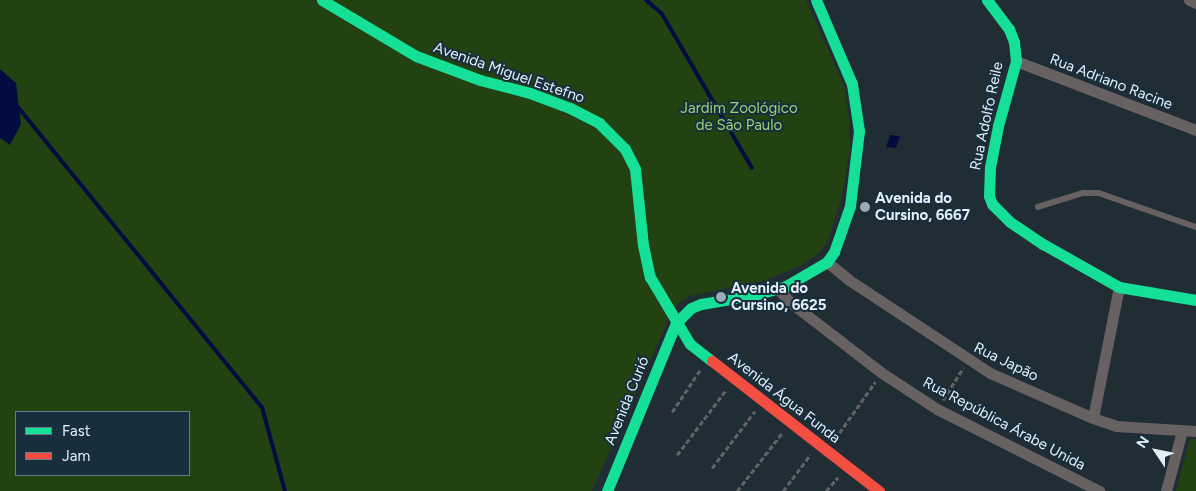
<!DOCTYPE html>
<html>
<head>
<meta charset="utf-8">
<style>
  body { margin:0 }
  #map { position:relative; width:1196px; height:491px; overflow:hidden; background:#212d34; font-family:Figtree,sans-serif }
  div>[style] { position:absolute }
  .green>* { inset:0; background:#234211 }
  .water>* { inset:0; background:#030b41 }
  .stream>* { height:4px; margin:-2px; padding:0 2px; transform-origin:2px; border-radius:2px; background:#030b41 }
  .path>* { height:2.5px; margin-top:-1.25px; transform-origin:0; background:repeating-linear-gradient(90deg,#626264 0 5px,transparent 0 7.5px) }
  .lane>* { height:5.5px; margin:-2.75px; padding:0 2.75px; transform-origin:2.75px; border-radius:2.75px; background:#676161 }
  .street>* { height:11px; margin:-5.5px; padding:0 5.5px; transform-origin:5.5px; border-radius:5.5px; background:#676161 }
  .fast>* { height:11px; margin:-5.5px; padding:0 5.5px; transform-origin:5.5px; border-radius:5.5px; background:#16e098 }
  .jam>* { height:11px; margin:-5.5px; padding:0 5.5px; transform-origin:5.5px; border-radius:5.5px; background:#f24e42 }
  .dots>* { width:14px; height:14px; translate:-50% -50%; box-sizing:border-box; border:2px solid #192e3c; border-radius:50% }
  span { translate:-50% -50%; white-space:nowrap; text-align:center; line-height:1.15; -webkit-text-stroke:4px #192e3c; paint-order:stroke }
  .street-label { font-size:15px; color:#e2eff9 }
  .park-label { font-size:15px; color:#96d277 }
  .poi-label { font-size:15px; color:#e2eff9; font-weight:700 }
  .left { translate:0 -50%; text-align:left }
  .legend { position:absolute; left:15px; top:411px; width:175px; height:65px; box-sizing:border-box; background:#192e3c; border:1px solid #697b88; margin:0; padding:6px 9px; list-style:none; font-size:15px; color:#e2eff9 }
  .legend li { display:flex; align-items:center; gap:10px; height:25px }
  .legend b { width:25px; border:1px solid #697b88 }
  .north { position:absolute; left:1131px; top:426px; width:50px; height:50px; -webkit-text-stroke:4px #192e3c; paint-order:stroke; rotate:304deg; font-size:14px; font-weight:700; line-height:20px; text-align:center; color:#e2eff9 }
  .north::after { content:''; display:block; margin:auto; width:18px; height:22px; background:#e2eff9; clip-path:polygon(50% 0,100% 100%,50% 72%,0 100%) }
</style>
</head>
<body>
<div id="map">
  <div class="green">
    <i style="clip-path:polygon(evenodd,0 0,806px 0,844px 86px,849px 118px,850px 149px,842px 197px,828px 240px,820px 252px,802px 265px,763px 281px,689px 296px,674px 307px,592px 491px,0 491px,0 0,16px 412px,189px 412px,189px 475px,16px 475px,16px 412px)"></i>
    <i style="clip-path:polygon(1190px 439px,1196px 439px,1196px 491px,1176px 491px)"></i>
  </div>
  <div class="water">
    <i style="clip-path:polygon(0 69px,16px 83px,21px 124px,10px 145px,0 138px)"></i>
    <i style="clip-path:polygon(890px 135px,900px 136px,896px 148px,886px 147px)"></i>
  </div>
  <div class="stream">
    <i style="left:646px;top:0;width:21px;rotate:41deg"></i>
    <i style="left:662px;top:14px;width:178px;rotate:59.7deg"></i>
    <i style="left:17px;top:106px;width:388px;rotate:50.9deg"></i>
    <i style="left:262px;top:407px;width:87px;rotate:74.7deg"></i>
  </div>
  <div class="path">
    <i style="left:943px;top:400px;width:38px;rotate:-58deg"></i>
    <i style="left:672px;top:412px;width:50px;rotate:-56.3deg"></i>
    <i style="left:835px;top:439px;width:70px;rotate:-54.9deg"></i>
    <i style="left:677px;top:455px;width:81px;rotate:-53deg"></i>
    <i style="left:712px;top:468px;width:71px;rotate:-53deg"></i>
    <i style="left:737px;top:491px;width:73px;rotate:-52.2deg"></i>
    <i style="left:783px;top:491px;width:45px;rotate:-53.1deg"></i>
    <i style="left:826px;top:491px;width:18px;rotate:-49deg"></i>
  </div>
  <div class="lane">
    <i style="left:1038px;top:207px;width:47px;rotate:-17.3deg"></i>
    <i style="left:1083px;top:193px;width:16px"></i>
    <i style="left:1099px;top:193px;width:103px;rotate:19.3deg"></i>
  </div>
  <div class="street">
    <i style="left:1189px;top:0;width:8px;rotate:23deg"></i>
    <i style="left:1016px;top:61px;width:193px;rotate:21deg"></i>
    <i style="left:827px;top:262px;width:28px;rotate:39deg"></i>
    <i style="left:849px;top:280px;width:169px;rotate:33.4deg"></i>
    <i style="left:990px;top:373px;width:112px;rotate:23.6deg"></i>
    <i style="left:1093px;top:418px;width:24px;rotate:19deg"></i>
    <i style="left:1116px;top:426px;width:80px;rotate:3.6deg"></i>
    <i style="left:778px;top:289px;width:19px;rotate:47deg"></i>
    <i style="left:791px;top:303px;width:115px;rotate:37.6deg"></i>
    <i style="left:882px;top:373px;width:66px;rotate:33.2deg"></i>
    <i style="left:937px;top:409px;width:182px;rotate:26.8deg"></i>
    <i style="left:1093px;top:418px;width:134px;rotate:-78.8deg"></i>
    <i style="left:1166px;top:491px;width:62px;rotate:-75.1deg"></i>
  </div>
  <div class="fast">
    <i style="left:322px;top:0;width:109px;rotate:30.8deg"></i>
    <i style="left:416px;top:56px;width:68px;rotate:20.6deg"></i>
    <i style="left:480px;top:80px;width:52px;rotate:14.6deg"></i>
    <i style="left:530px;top:93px;width:43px;rotate:20.6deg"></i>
    <i style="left:570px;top:108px;width:33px;rotate:27deg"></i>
    <i style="left:599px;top:123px;width:37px;rotate:45deg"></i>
    <i style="left:625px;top:149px;width:22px;rotate:63deg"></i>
    <i style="left:635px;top:169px;width:76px;rotate:84deg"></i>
    <i style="left:643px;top:245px;width:33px;rotate:78deg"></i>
    <i style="left:650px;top:277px;width:78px;rotate:59.2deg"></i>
    <i style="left:690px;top:344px;width:28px;rotate:38deg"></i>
    <i style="left:987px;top:0;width:36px;rotate:53deg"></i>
    <i style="left:1009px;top:29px;width:14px;rotate:69deg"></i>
    <i style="left:1014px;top:42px;width:19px;rotate:84deg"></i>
    <i style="left:1016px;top:61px;width:67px;rotate:105.5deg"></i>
    <i style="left:998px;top:126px;width:42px;rotate:101deg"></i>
    <i style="left:990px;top:167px;width:29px;rotate:92deg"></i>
    <i style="left:989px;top:196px;width:9px;rotate:69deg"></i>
    <i style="left:992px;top:204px;width:25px;rotate:45deg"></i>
    <i style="left:1010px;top:222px;width:40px;rotate:34deg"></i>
    <i style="left:1043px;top:244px;width:87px;rotate:29.5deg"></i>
    <i style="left:1119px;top:287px;width:78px;rotate:9.6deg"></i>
    <i style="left:607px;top:491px;width:182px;rotate:-67.7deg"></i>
    <i style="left:676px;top:323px;width:21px;rotate:-45deg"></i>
    <i style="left:691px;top:308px;width:11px;rotate:-22deg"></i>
    <i style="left:701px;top:304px;width:55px;rotate:-9.5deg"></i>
    <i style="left:755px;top:295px;width:32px;rotate:-16deg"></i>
    <i style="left:786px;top:286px;width:48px;rotate:-30.3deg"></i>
    <i style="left:827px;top:262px;width:12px;rotate:-55deg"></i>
    <i style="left:834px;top:252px;width:49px;rotate:-70.8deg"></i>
    <i style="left:850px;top:206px;width:76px;rotate:-83.2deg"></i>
    <i style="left:859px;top:131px;width:48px;rotate:-98.5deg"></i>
    <i style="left:852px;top:84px;width:91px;rotate:-113.2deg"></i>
  </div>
  <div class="jam">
    <i style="left:712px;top:361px;width:212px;rotate:37.9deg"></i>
  </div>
  <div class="dots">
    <i style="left:865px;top:207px;background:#9eabb4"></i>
    <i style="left:721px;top:297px;background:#9eabb4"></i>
  </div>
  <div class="street-label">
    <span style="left:509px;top:73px;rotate:19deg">Avenida Miguel Estefno</span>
    <span style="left:1111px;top:82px;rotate:21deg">Rua Adriano Racine</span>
    <span style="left:987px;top:116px;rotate:-78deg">Rua Adolfo Reile</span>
    <span style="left:1006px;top:362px;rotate:26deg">Rua Japão</span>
    <span style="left:784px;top:398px;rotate:38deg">Avenida Água Funda</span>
    <span style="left:627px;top:401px;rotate:-68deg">Avenida Curió</span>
    <span style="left:1004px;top:424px;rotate:28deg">Rua República Árabe Unida</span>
  </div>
  <div class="park-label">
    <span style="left:739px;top:117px">Jardim Zoológico<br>de São Paulo</span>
  </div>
  <div class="poi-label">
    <span class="left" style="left:875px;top:207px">Avenida do<br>Cursino, 6667</span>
    <span class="left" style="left:731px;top:297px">Avenida do<br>Cursino, 6625</span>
  </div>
  <ul class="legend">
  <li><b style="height:6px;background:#16e098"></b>Fast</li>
  <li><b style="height:6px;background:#f24e42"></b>Jam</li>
  </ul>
  <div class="north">N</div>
</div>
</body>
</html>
